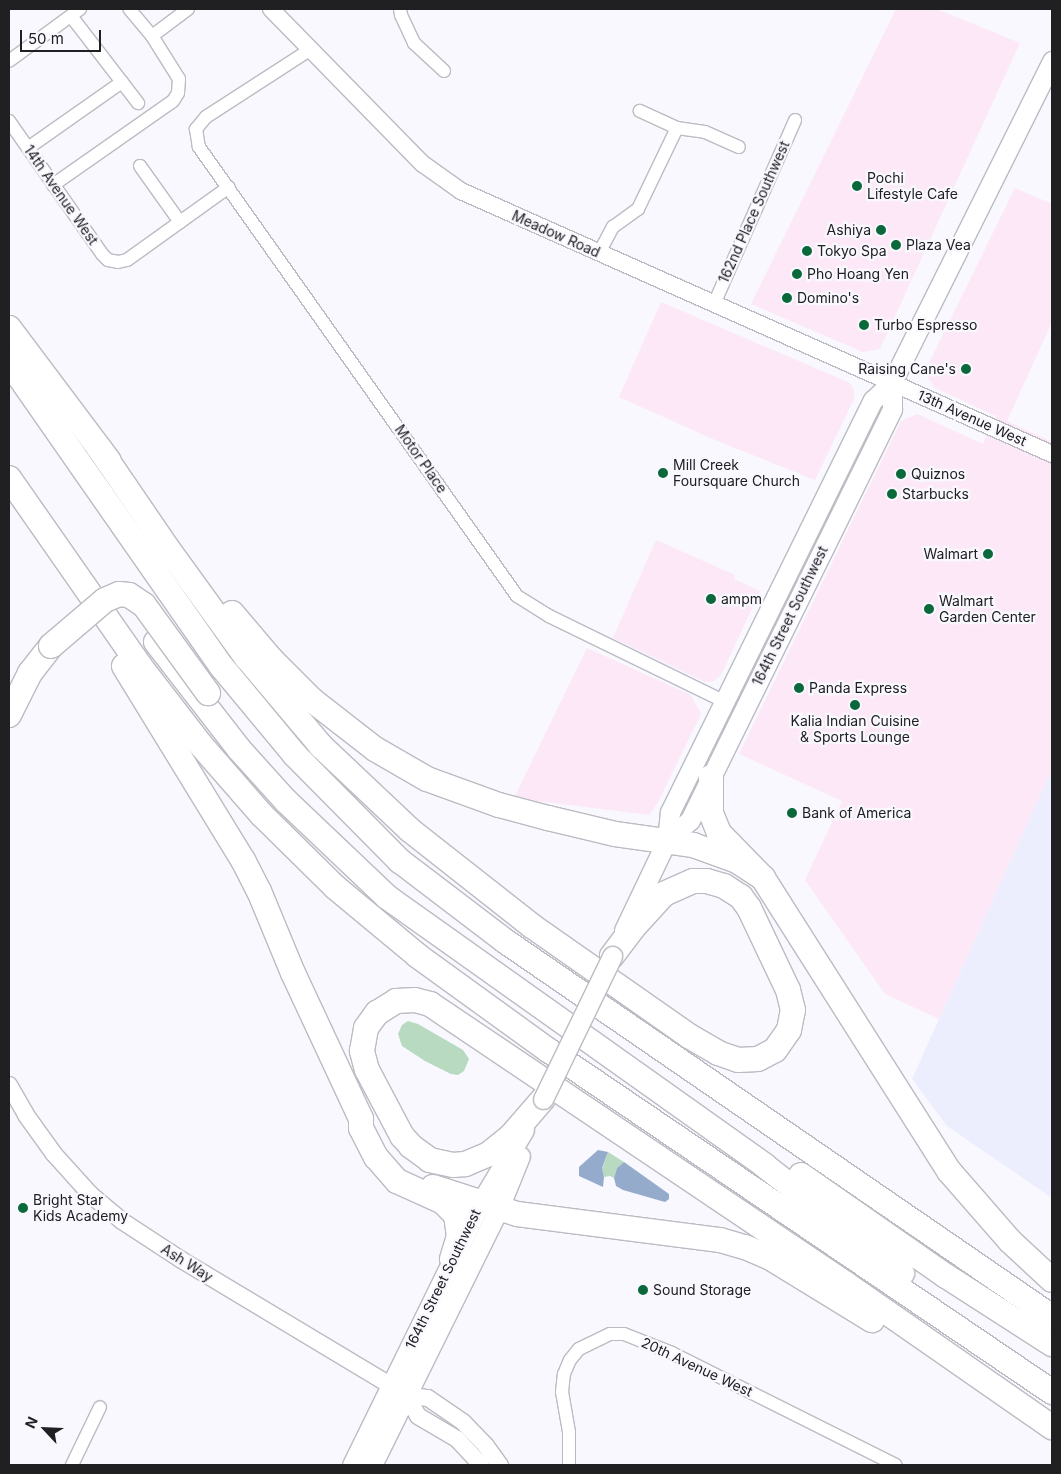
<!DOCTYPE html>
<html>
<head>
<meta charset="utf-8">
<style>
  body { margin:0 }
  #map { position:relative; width:1061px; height:1474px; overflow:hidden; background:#f8f8fe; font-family:Inter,sans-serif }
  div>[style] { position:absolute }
  .commercial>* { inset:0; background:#fce8f7 }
  .built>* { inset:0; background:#edeefd }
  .green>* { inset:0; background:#b7dac0 }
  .water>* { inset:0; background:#94abcc }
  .roads { filter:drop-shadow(1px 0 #bbbcc3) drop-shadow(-1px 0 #bbbcc3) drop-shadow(0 1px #bbbcc3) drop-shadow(0 -1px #bbbcc3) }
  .minor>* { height:12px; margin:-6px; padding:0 6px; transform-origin:6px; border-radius:6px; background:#fff }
  .tertiary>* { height:16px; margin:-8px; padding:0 8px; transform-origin:8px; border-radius:8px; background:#fff }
  .secondary>* { height:19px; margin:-9.5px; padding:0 9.5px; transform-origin:9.5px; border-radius:9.5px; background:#fff }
  .motorway>* { height:24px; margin:-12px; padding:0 12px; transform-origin:12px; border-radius:12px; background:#fff }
  .bridges { filter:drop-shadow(1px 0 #bbbcc3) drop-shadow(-1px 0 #bbbcc3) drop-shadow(0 1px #bbbcc3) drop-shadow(0 -1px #bbbcc3) }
  .secondary-bridge>* { height:19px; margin:-9.5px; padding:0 9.5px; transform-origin:9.5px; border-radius:9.5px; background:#fff }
  .motorway-bridge>* { height:24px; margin:-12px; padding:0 12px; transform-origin:12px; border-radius:12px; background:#fff }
  .dots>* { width:14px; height:14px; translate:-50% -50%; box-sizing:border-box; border:2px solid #f8f8fe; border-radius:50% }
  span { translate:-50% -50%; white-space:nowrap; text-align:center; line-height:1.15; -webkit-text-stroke:4.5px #f8f8fe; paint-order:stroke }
  .poi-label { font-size:14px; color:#202023 }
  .left { translate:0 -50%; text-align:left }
  .right { translate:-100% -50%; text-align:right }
  .street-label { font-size:14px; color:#202023 }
  .frame { position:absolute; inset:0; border:10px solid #202023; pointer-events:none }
  .north { position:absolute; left:20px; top:1404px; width:50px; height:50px; -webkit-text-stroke:4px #f8f8fe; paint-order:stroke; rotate:295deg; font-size:14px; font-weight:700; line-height:20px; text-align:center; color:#202023 }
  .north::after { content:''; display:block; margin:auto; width:18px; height:22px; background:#202023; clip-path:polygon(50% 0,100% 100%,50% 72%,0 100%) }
  .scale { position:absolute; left:20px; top:30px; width:81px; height:22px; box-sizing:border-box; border:2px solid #202023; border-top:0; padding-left:6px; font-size:15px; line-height:18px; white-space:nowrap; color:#202023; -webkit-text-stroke:4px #f8f8fe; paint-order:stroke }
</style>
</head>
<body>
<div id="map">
  <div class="commercial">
    <i style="clip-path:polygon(896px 9px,937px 9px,1020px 43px,880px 349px,863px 352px,751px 304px)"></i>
    <i style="clip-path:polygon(1015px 188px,1052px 204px,1052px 322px,1007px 421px,1052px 442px,1052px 769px,939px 1019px,885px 994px,805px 880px,842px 801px,739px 754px,901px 421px,917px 414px,983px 444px,996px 416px,935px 388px,928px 378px,928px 365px)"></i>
    <i style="clip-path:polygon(661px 302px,850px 383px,854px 391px,854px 399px,815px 480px,715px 440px,619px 397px)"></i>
    <i style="clip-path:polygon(656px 540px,735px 575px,734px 579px,760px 591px,721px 675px,712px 682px,705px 682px,613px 638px)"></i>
    <i style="clip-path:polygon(587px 648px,691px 695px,701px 714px,657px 804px,649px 815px,514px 798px)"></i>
  </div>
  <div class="built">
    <i style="clip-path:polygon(1052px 769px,1052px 1198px,947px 1126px,912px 1079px)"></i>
  </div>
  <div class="green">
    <i style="clip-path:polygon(408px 1021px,418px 1024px,463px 1050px,469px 1059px,464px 1071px,458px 1075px,451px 1074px,425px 1061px,402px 1046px,398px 1034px,402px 1025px)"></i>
    <i style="clip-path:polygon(608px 1152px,624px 1162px,617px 1168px,614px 1178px,610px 1176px,604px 1177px,602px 1169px)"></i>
  </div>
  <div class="water">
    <i style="clip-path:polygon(598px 1150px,608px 1152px,602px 1168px,604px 1177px,603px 1187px,579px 1176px,579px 1167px)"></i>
    <i style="clip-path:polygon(624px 1162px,669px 1194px,669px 1199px,665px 1202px,623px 1190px,616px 1186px,614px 1178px,617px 1168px)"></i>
  </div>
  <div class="roads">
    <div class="minor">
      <i style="left:400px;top:9px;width:6px;rotate:81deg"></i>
      <i style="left:401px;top:15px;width:31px;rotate:65deg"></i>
      <i style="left:414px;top:43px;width:41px;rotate:43deg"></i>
      <i style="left:71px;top:16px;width:110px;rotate:52.4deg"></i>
      <i style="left:152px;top:36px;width:45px;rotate:-36.9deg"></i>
      <i style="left:311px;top:49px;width:125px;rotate:147.1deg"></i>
      <i style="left:206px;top:117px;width:16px;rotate:130deg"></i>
      <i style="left:196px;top:129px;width:18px;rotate:81deg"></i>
      <i style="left:199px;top:147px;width:550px;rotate:54.69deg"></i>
      <i style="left:517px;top:596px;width:38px;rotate:32deg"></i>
      <i style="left:549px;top:616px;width:196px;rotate:26deg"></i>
      <i style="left:9px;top:61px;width:88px;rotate:-36.2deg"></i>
      <i style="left:9px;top:121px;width:162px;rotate:55deg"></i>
      <i style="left:102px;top:254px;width:8px;rotate:45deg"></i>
      <i style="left:108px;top:260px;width:10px;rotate:11deg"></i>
      <i style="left:118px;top:262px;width:9px;rotate:-13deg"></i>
      <i style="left:127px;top:260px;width:125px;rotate:-35.6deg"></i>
      <i style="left:677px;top:128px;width:28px;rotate:8deg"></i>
      <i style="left:705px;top:132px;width:37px;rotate:24deg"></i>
      <i style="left:28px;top:148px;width:115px;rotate:-35.1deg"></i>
      <i style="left:140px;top:166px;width:69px;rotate:54.5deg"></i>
      <i style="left:53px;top:185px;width:146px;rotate:-35deg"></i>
      <i style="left:173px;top:101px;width:9px;rotate:-58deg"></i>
      <i style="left:178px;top:93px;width:14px;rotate:-86deg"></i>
      <i style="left:179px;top:79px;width:51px;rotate:-122.1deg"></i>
      <i style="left:152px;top:36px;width:35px;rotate:-130deg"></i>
      <i style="left:599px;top:253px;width:30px;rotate:-62deg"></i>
      <i style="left:613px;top:227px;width:31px;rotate:-36deg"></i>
      <i style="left:638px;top:209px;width:90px;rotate:-64.3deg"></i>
      <i style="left:677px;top:128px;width:41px;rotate:-155.3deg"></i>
      <i style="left:714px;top:304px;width:201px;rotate:-66.2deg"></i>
      <i style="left:72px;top:1465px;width:64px;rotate:-64.2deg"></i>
      <i style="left:569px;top:1465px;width:33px;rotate:-90deg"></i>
      <i style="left:569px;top:1432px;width:41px;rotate:-99.9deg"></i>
      <i style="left:562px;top:1392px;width:18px;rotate:-84deg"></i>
      <i style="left:564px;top:1374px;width:15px;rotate:-67deg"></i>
      <i style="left:570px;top:1360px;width:14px;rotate:-51deg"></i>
      <i style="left:579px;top:1349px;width:34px;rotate:-26deg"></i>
      <i style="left:610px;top:1334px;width:14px"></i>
      <i style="left:624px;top:1334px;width:52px;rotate:21.6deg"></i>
      <i style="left:672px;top:1353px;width:250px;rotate:26.6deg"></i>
    </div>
    <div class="tertiary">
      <i style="left:271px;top:9px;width:217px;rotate:45.6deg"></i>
      <i style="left:423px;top:164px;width:47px;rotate:35.4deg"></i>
      <i style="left:461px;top:191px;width:647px;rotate:23.99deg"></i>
      <i style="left:9px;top:1085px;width:34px;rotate:60deg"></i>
      <i style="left:26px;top:1115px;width:48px;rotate:54.3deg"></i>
      <i style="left:54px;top:1154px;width:55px;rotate:47.9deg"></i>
      <i style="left:91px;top:1195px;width:40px;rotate:40deg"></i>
      <i style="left:122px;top:1221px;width:69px;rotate:33.2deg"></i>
      <i style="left:180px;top:1259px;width:264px;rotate:31deg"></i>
      <i style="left:406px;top:1395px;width:22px;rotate:8deg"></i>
      <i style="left:428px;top:1398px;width:42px;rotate:34.4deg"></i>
      <i style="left:463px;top:1422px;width:33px;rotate:46deg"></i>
      <i style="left:486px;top:1446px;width:24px;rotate:54deg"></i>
      <i style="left:406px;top:1395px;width:24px;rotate:60deg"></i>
      <i style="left:418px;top:1416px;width:45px;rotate:30.5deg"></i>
      <i style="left:457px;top:1439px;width:35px;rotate:47deg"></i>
    </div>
    <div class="secondary">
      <i style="left:667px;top:840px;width:30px;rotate:-41deg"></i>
      <i style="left:690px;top:820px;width:458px;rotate:-63.8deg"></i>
      <i style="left:892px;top:409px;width:27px;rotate:-90deg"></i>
      <i style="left:624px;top:930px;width:100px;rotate:-64.5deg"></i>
      <i style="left:667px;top:840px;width:28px;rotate:-84deg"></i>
      <i style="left:670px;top:812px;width:459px;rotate:-63.8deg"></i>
      <i style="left:873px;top:400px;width:26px;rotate:-43deg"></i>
      <i style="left:892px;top:382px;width:359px;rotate:-63.5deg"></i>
      <i style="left:352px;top:1465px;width:293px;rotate:-63.9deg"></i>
      <i style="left:481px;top:1202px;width:84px;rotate:-59.2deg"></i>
      <i style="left:372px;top:1465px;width:287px;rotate:-63.7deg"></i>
      <i style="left:499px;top:1208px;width:56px;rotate:-68deg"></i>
    </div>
    <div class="motorway">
      <i style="left:9px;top:328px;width:166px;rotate:53.1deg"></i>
      <i style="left:9px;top:362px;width:372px;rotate:55.1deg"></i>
      <i style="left:222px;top:667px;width:114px;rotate:50.3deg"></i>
      <i style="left:295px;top:755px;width:149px;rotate:45.3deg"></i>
      <i style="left:400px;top:861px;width:132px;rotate:37.3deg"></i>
      <i style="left:505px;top:941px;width:664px;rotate:34.5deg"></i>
      <i style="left:99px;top:448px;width:122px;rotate:55.7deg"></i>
      <i style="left:168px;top:549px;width:135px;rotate:54.1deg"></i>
      <i style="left:247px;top:658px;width:115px;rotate:49.9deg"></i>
      <i style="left:321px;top:746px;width:122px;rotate:43.3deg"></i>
      <i style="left:410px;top:830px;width:155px;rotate:38.2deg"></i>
      <i style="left:532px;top:926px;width:192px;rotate:35deg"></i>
      <i style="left:689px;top:1036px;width:34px;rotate:30deg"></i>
      <i style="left:718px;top:1053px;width:21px;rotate:19deg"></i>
      <i style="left:738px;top:1060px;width:20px;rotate:-3deg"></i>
      <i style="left:758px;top:1059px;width:19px;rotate:-28deg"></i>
      <i style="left:775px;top:1050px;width:24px;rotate:-55deg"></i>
      <i style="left:789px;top:1030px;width:20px;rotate:-79deg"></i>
      <i style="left:793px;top:1010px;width:21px;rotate:-104deg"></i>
      <i style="left:788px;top:990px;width:91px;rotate:-115.4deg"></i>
      <i style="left:749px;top:908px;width:14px;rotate:-126deg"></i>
      <i style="left:741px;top:897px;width:20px;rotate:-147deg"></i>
      <i style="left:724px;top:886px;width:18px;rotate:-164deg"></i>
      <i style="left:707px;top:881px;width:14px;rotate:180deg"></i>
      <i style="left:693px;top:881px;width:32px;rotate:156deg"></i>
      <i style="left:664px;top:894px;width:46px;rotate:132.4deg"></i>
      <i style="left:633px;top:928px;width:35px;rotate:127deg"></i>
      <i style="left:9px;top:478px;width:229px;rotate:55.1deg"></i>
      <i style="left:140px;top:666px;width:98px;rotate:52.4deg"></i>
      <i style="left:200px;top:744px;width:94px;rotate:48.9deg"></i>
      <i style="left:262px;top:815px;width:103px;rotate:44.6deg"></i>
      <i style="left:335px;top:887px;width:108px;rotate:39.7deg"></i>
      <i style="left:418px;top:956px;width:160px;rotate:35.9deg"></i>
      <i style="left:548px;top:1050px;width:609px;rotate:34.16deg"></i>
      <i style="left:232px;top:613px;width:60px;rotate:49.7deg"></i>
      <i style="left:271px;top:659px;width:58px;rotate:45deg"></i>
      <i style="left:312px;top:700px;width:80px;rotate:37.9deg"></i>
      <i style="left:375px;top:749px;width:60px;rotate:30deg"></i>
      <i style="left:427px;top:779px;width:77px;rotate:19.9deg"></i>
      <i style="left:499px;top:805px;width:51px;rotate:14.9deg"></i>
      <i style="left:548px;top:818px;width:69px;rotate:13.4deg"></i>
      <i style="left:615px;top:834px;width:79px;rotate:8deg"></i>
      <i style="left:693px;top:845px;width:47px;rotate:20deg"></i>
      <i style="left:737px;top:861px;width:31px;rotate:33deg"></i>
      <i style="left:156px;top:642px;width:135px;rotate:52.2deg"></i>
      <i style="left:239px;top:749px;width:70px;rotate:47.9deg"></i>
      <i style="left:286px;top:801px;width:139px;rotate:43.5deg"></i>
      <i style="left:387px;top:897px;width:464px;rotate:35.4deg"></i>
      <i style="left:765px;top:1166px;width:174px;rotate:38deg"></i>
      <i style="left:124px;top:666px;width:228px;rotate:58.5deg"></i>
      <i style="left:243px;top:860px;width:35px;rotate:63deg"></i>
      <i style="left:259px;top:891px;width:89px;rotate:67.5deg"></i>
      <i style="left:293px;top:973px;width:161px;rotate:65deg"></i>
      <i style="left:361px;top:1119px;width:9px;rotate:90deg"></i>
      <i style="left:361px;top:1128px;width:33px;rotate:63deg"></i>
      <i style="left:376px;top:1157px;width:32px;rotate:49deg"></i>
      <i style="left:397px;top:1181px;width:51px;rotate:24.5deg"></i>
      <i style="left:443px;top:1202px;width:18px;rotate:45deg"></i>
      <i style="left:456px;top:1215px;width:21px;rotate:82deg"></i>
      <i style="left:459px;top:1236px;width:24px;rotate:107deg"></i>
      <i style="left:9px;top:715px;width:47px;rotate:-63.4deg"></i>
      <i style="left:30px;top:673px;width:34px;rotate:-52deg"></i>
      <i style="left:711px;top:777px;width:36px;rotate:90deg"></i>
      <i style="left:711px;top:813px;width:22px;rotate:68deg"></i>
      <i style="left:719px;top:833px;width:63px;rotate:45.6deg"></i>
      <i style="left:763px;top:878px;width:347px;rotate:57.6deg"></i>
      <i style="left:949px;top:1171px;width:93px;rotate:48.9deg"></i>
      <i style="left:1010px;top:1241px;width:57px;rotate:42.9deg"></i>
      <i style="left:543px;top:1099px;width:49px;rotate:130.9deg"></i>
      <i style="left:511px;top:1136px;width:28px;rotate:141deg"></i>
      <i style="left:489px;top:1154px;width:26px;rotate:157deg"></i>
      <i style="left:465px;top:1164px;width:12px;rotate:175deg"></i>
      <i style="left:453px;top:1165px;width:24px;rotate:-168deg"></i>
      <i style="left:430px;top:1160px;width:24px;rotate:-144deg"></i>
      <i style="left:411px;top:1146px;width:13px;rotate:-132deg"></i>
      <i style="left:402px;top:1136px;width:75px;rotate:-117.9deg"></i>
      <i style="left:367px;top:1070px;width:20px;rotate:-105deg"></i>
      <i style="left:362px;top:1051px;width:23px;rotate:-80deg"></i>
      <i style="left:366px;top:1028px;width:19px;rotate:-54deg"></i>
      <i style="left:377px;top:1013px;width:22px;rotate:-32deg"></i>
      <i style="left:396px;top:1001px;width:19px;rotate:-3deg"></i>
      <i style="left:415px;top:1000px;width:16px;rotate:15deg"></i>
      <i style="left:430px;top:1004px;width:501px;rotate:33.94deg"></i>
      <i style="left:846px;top:1284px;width:251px;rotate:34.8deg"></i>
      <i style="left:801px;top:1175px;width:177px;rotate:34.9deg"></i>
      <i style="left:946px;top:1276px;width:126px;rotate:32.7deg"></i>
      <i style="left:433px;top:1187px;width:88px;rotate:17.8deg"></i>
      <i style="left:517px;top:1214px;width:205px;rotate:7.3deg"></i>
      <i style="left:720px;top:1240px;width:26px;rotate:16deg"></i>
      <i style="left:745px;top:1247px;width:26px;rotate:23deg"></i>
      <i style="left:769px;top:1257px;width:121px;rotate:31.5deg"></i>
    </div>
  </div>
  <div class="bridges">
    <div class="secondary-bridge">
      <i style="left:543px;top:1099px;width:159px;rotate:-64.2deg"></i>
    </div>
    <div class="motorway-bridge">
      <i style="left:51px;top:646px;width:71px;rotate:-40.4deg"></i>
      <i style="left:105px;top:600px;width:15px;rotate:-23deg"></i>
      <i style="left:119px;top:594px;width:10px;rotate:6deg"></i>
      <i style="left:129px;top:595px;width:18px;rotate:34deg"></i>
      <i style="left:144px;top:605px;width:109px;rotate:54deg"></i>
    </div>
  </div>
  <div class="dots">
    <i style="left:857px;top:186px;background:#0a683b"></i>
    <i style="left:881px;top:230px;background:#0a683b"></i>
    <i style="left:896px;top:245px;background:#0a683b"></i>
    <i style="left:807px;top:251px;background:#0a683b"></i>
    <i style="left:797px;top:274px;background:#0a683b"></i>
    <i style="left:787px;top:298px;background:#0a683b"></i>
    <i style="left:864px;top:325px;background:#0a683b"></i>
    <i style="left:966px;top:369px;background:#0a683b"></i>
    <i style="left:663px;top:473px;background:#0a683b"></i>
    <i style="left:901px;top:474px;background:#0a683b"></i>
    <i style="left:892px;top:494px;background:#0a683b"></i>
    <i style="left:988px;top:554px;background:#0a683b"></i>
    <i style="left:711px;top:599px;background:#0a683b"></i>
    <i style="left:929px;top:609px;background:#0a683b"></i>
    <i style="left:799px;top:688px;background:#0a683b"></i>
    <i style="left:855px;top:705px;background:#0a683b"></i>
    <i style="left:792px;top:813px;background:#0a683b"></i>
    <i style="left:23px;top:1208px;background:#0a683b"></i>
    <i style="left:643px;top:1290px;background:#0a683b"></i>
  </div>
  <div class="poi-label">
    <span class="left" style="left:867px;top:186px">Pochi<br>Lifestyle Cafe</span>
    <span class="right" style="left:871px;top:230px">Ashiya</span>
    <span class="left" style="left:906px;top:245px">Plaza Vea</span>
    <span class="left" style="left:817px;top:251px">Tokyo Spa</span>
    <span class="left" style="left:807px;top:274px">Pho Hoang Yen</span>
    <span class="left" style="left:797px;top:298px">Domino's</span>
    <span class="left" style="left:874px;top:325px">Turbo Espresso</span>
    <span class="right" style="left:956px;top:369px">Raising Cane's</span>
    <span class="left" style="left:673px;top:473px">Mill Creek<br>Foursquare Church</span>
    <span class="left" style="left:911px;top:474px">Quiznos</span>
    <span class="left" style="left:902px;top:494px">Starbucks</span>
    <span class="right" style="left:978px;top:554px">Walmart</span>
    <span class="left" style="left:721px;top:599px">ampm</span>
    <span class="left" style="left:939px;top:609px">Walmart<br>Garden Center</span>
    <span class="left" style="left:809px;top:688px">Panda Express</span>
    <span style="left:855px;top:729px">Kalia Indian Cuisine<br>&amp; Sports Lounge</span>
    <span class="left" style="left:802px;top:813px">Bank of America</span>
    <span class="left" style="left:33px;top:1208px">Bright Star<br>Kids Academy</span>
    <span class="left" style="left:653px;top:1290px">Sound Storage</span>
  </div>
  <div class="street-label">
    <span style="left:61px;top:195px;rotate:55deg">14th Avenue West</span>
    <span style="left:754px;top:212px;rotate:-66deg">162nd Place Southwest</span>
    <span style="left:556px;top:234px;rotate:24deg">Meadow Road</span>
    <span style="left:972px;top:418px;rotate:24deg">13th Avenue West</span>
    <span style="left:421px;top:459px;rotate:55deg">Motor Place</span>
    <span style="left:790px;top:616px;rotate:-64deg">164th Street Southwest</span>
    <span style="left:187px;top:1263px;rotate:32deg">Ash Way</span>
    <span style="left:443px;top:1279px;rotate:-64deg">164th Street Southwest</span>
    <span style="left:697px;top:1367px;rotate:25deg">20th Avenue West</span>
  </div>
  <div class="frame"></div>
  <div class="north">N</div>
  <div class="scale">50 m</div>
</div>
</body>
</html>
